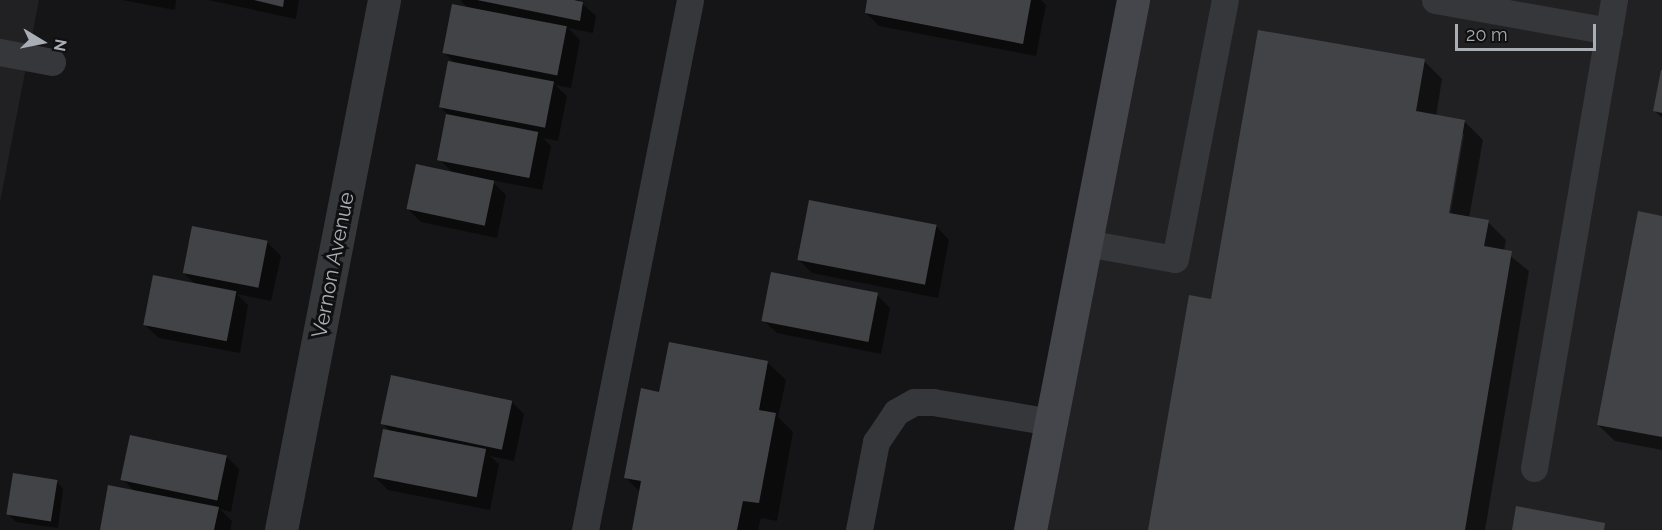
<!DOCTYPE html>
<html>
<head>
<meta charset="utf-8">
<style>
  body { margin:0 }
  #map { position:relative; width:1662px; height:530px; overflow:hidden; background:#151517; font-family:Raleway,sans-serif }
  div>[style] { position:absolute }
  .built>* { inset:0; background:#212123 }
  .shadow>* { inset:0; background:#0007 }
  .building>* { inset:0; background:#424346; transform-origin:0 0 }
  .service>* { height:27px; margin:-13.5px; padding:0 13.5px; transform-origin:13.5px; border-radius:13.5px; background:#36373b }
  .minor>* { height:33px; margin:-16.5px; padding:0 16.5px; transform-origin:16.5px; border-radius:16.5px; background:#36373b }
  .secondary>* { height:33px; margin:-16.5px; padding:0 16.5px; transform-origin:16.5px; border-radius:16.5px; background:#44464b }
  span { translate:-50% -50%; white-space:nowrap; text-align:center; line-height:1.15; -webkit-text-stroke:6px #101011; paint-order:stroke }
  .street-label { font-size:21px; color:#a8adb6 }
  .north { position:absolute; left:12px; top:12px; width:60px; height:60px; -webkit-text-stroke:4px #101011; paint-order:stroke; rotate:100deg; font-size:16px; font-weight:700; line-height:24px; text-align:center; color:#a8adb6 }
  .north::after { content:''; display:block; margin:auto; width:21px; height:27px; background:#a8adb6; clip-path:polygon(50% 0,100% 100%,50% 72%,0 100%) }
  .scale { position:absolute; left:1455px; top:24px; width:141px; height:27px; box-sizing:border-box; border:3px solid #a8adb6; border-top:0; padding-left:8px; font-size:18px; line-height:21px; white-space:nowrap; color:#a8adb6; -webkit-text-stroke:4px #101011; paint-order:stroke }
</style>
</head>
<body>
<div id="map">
  <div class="built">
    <i style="clip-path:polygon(0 0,39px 0,0 202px)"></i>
    <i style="clip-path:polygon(1149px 0,1662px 0,1662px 530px,1045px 530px)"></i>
  </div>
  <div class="shadow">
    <i style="clip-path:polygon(122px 0,176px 0,175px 10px)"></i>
    <i style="clip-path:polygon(208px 0,299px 0,296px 19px)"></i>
    <i style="clip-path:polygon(460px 0,578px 0,596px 16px,593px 33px,568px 28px,580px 40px,571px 88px,555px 85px,567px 96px,558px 141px,543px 138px,551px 146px,542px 190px,491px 180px,506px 195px,497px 238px,421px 222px,408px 209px,453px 173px,439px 159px,447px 114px,441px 107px,456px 64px,445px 53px,469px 9px)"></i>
    <i style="clip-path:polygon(869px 0,1041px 0,1046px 5px,1036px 56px,879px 26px,866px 13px)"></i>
    <i style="clip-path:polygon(evenodd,1424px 61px,1442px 79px,1436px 116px,1465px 122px,1483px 140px,1469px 218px,1488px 222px,1506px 240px,1504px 251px,1529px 271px,1485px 530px,1150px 530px,1424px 61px,1461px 134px,1464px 134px,1449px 221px,1446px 220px,1461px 134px)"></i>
    <i style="clip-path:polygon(1662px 72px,1662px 118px,1655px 111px)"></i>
    <i style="clip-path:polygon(1662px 218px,1662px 450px,1615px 441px,1598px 425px)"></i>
    <i style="clip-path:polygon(936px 226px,949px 240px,938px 298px,812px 273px,799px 260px)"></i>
    <i style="clip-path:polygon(268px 243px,281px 256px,271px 301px,237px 294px,248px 305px,240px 353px,159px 338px,145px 325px,195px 284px,183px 272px)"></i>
    <i style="clip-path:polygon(877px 295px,890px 308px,881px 354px,777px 333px,763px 320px)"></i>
    <i style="clip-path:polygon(767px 362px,786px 380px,778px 417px,793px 432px,777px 521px,761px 518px,758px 530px,634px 530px,641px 493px,625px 477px,661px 393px)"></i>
    <i style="clip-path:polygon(511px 401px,524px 414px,514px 461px,490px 456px,499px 464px,490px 510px,388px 490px,375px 477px,391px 432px,383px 423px)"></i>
    <i style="clip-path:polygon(226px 456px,239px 469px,231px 512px,220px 509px,232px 521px,230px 530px,101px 530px,135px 492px,123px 479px)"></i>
    <i style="clip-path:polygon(56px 481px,63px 489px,58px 528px,16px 522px,9px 515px)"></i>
  </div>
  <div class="building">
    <i style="clip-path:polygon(254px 0,284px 0,283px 7px)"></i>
    <i style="clip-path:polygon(477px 0,574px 0,583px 2px,580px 21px)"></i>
    <i style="clip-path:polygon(867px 0,1031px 0,1023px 44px,865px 13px)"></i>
    <i style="left:452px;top:4px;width:117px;height:50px;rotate:11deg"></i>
    <i style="clip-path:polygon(1258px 30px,1425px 59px,1416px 111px,1465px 120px,1449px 213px,1489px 220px,1484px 246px,1512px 251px,1465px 530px,1148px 530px,1189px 295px,1211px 299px)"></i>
    <i style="left:448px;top:61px;width:108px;height:47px;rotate:11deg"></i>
    <i style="clip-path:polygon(1661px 70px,1662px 70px,1662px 113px,1653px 111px)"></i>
    <i style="left:446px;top:114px;width:94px;height:47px;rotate:11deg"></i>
    <i style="left:416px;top:164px;width:80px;height:46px;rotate:12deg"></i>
    <i style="left:809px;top:200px;width:130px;height:61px;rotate:11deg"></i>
    <i style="clip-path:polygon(1638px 211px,1662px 216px,1662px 437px,1597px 425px)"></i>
    <i style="left:192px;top:226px;width:77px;height:48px;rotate:11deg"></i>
    <i style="left:771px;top:272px;width:109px;height:50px;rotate:11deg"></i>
    <i style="left:153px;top:275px;width:85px;height:51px;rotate:11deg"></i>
    <i style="clip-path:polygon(669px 342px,768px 361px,759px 410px,776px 413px,759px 503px,743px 501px,737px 530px,632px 530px,641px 481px,624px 478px,641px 388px,659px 392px)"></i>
    <i style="left:391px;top:375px;width:124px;height:50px;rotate:12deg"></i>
    <i style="left:383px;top:429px;width:105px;height:49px;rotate:11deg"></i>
    <i style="left:130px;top:435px;width:99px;height:46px;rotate:12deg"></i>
    <i style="left:13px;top:473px;width:45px;height:42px;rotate:9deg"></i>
    <i style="clip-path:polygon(108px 485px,219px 507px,214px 530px,100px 530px)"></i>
    <i style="clip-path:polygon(1516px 506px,1605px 523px,1604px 530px,1512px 530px)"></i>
  </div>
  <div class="service">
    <i style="left:1435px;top:0;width:177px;rotate:10.1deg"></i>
    <i style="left:0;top:52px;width:53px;rotate:10.9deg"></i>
    <i style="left:1086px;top:243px;width:90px;rotate:10.2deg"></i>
    <i style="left:1175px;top:259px;width:264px;rotate:-79.1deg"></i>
    <i style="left:1534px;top:468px;width:475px;rotate:-80.3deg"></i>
    <i style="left:585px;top:530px;width:540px;rotate:-78.79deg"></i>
    <i style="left:859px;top:530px;width:90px;rotate:-79.1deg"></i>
    <i style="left:876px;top:442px;width:36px;rotate:-56deg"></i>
    <i style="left:896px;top:412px;width:21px;rotate:-29deg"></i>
    <i style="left:914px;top:402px;width:19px"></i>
    <i style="left:933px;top:402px;width:120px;rotate:9.6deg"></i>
  </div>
  <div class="minor">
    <i style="left:281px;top:530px;width:540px;rotate:-79deg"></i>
  </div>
  <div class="secondary">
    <i style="left:1030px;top:530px;width:540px;rotate:-79deg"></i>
  </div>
  <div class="street-label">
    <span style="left:333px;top:265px;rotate:-79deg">Vernon Avenue</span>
  </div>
  <div class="north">N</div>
  <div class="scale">20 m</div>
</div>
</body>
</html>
